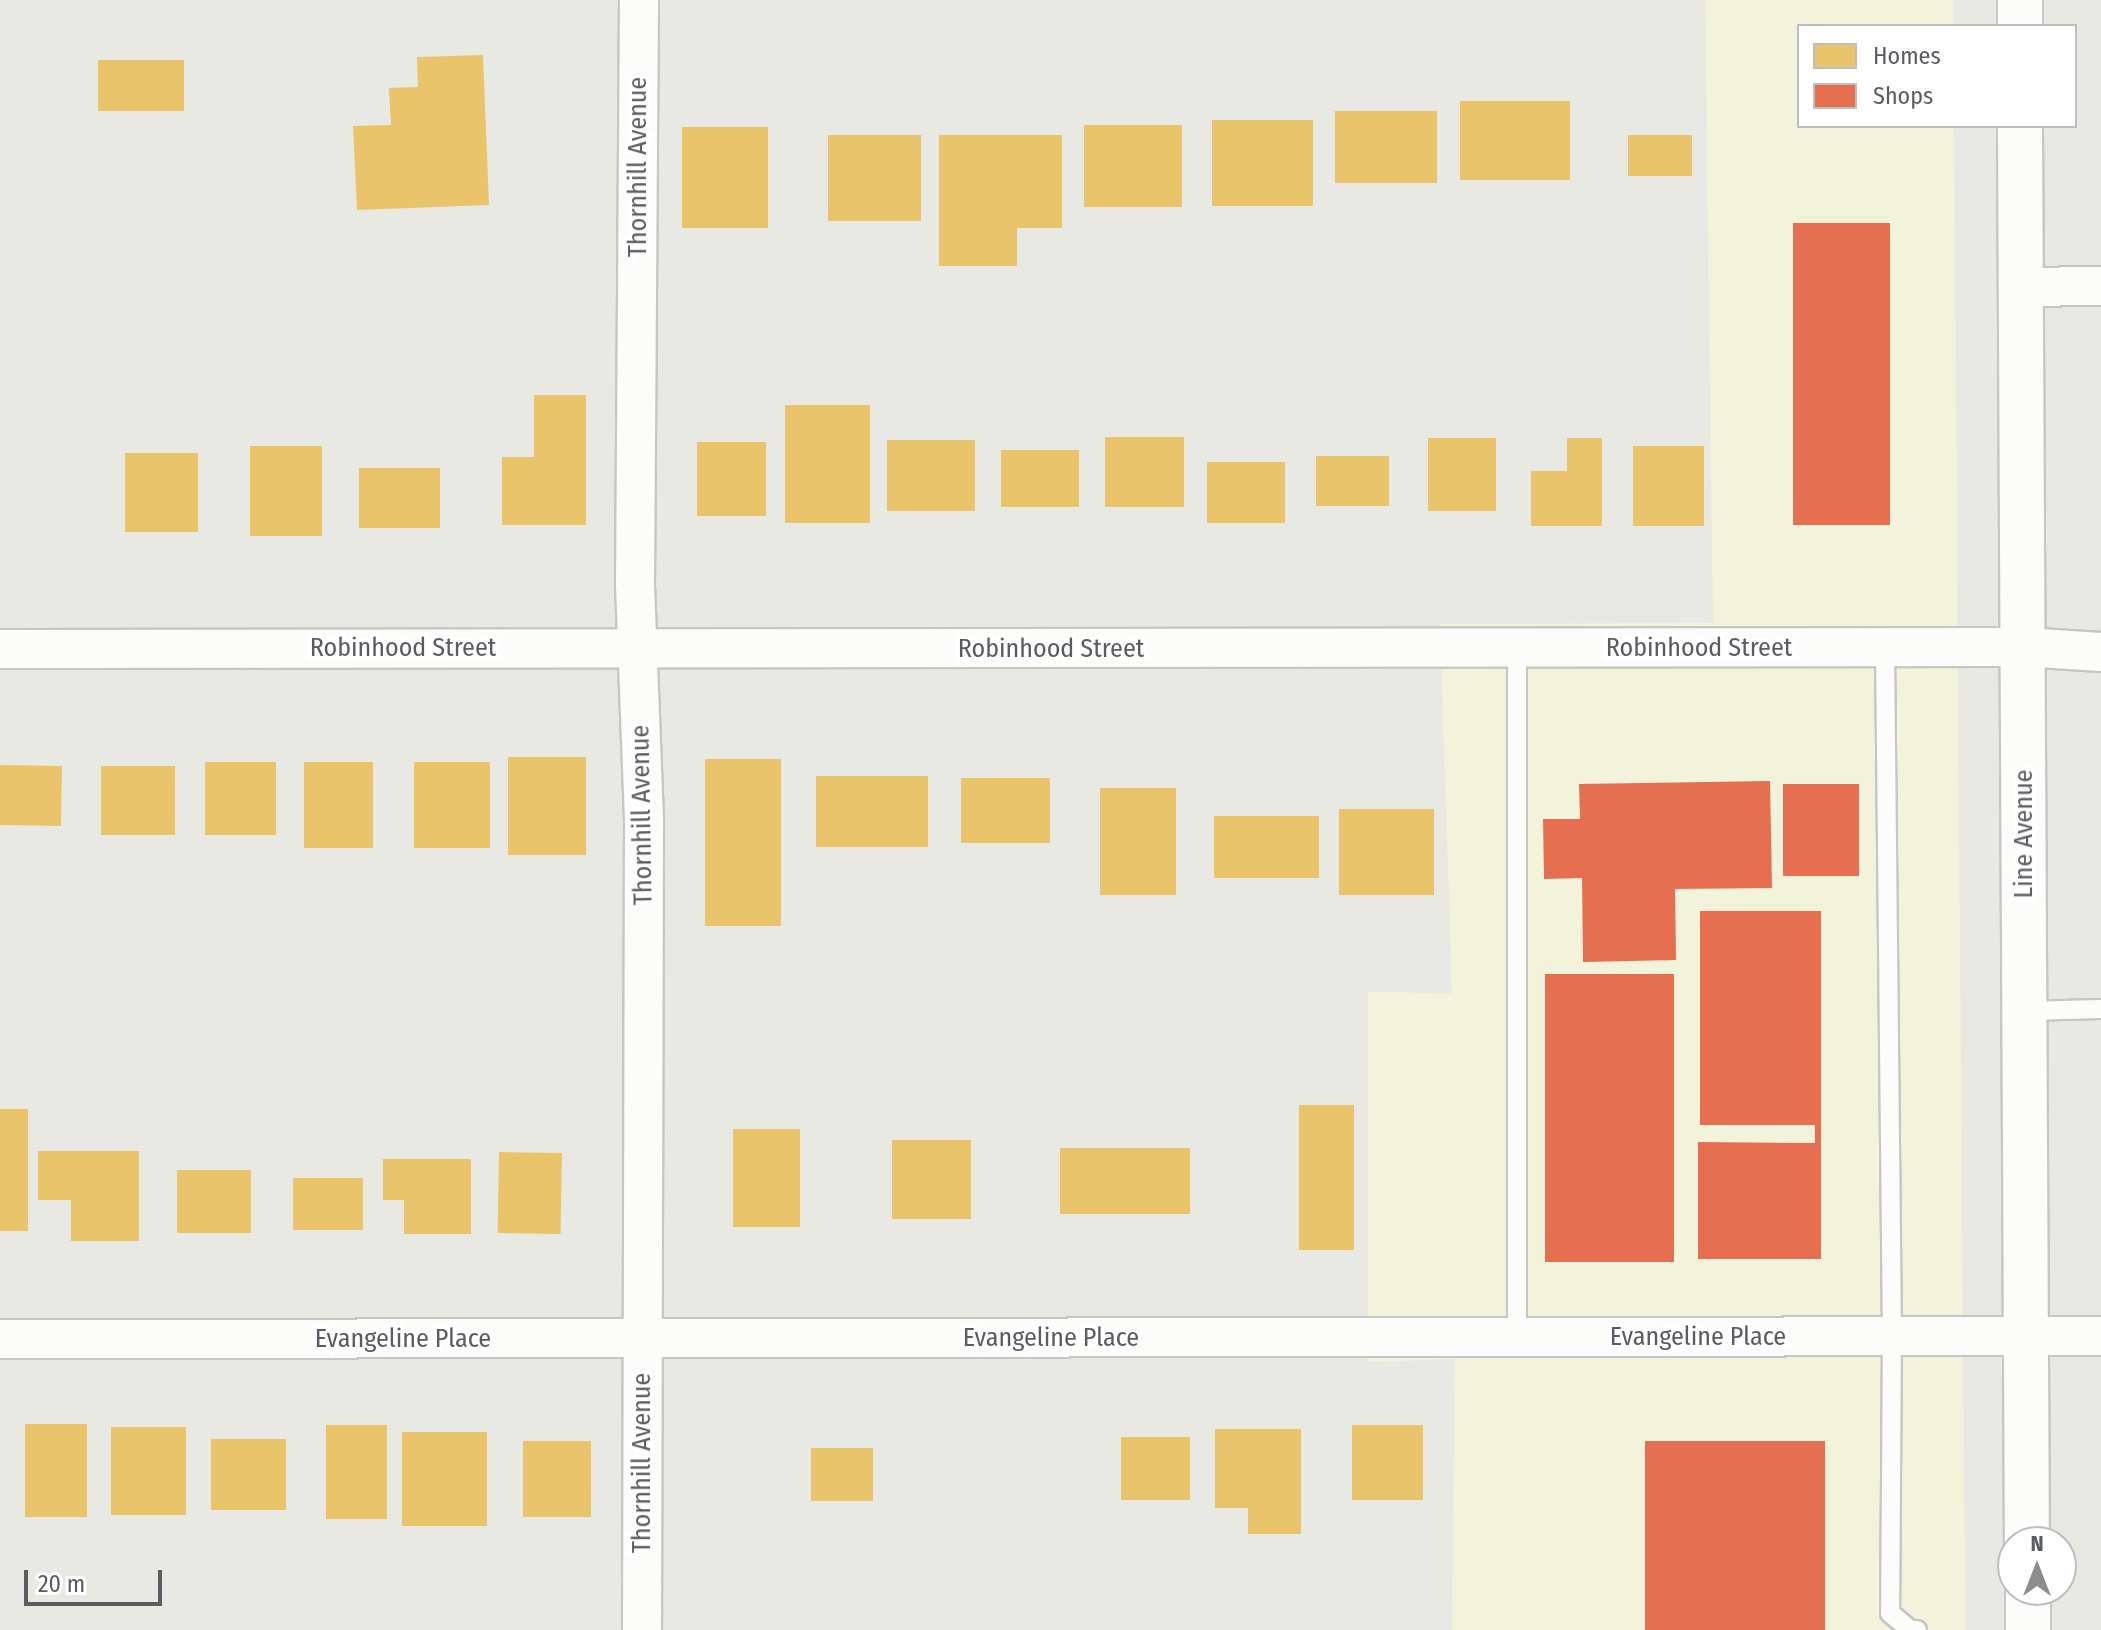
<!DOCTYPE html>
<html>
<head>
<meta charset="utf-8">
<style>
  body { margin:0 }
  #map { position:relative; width:2101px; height:1630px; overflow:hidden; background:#e9e9e3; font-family:"Fira Sans Condensed",sans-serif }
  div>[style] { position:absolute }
  .commercial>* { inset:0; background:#f3f2db }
  .homes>* { inset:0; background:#e9c46a; transform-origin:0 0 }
  .shops>* { inset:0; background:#e76f51; transform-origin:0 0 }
  .roads { filter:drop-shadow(2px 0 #c6c7c5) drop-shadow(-2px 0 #c6c7c5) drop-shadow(0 2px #c6c7c5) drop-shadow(0 -2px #c6c7c5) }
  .service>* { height:18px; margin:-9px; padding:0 9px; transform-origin:9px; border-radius:9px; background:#fcfcfb }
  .minor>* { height:38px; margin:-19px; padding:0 19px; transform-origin:19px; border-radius:19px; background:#fcfcfb }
  .secondary>* { height:44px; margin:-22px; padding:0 22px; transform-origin:22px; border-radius:22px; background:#fcfcfb }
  span { translate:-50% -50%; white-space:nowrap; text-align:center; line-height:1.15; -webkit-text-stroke:8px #fff; paint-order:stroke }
  .street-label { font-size:26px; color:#595c61 }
  .legend { position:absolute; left:1797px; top:24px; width:280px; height:104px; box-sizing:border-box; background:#fff; border:2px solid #bdbec0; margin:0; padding:10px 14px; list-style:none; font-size:24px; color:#595c61 }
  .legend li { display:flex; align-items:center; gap:16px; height:40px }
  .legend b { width:40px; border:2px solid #bdbec0 }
  .north { position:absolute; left:1997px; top:1526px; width:80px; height:80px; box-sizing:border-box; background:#fff; border:2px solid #bdbec0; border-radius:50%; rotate:0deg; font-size:22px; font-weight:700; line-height:32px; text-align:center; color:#595c61 }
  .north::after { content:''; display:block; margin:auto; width:28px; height:36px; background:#8b8d8e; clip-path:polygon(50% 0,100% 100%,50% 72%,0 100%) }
  .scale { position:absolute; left:24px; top:1570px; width:138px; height:36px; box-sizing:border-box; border:4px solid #595c61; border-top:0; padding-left:10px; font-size:24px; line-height:28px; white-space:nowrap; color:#595c61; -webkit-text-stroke:6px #fff; paint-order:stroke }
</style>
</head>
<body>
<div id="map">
  <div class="commercial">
    <i style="clip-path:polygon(1705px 0,1953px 0,1953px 26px,1799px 26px,1799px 126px,1954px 126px,1965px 1630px,1452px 1630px,1455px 1359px,1368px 1362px,1368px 992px,1452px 993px,1440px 624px,1713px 623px)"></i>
  </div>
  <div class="homes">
    <i style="clip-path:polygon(483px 55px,489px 205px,357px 210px,353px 126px,391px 125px,389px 88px,418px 87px,417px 57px)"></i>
    <i style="left:98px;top:60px;width:86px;height:51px"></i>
    <i style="left:1460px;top:101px;width:110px;height:79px"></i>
    <i style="left:1335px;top:111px;width:102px;height:72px"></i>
    <i style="left:1212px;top:120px;width:101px;height:86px"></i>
    <i style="left:1084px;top:125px;width:98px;height:82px"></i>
    <i style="left:682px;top:127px;width:86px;height:101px"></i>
    <i style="left:828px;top:135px;width:93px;height:86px"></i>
    <i style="clip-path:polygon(939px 135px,1062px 135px,1062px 228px,1017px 228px,1017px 266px,939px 266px)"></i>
    <i style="left:1628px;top:135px;width:64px;height:41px"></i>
    <i style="clip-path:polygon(534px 395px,586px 395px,586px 525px,502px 525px,502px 457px,534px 457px)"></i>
    <i style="left:785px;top:405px;width:85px;height:118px"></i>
    <i style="left:1105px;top:437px;width:79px;height:70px"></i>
    <i style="left:1428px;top:438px;width:68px;height:73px"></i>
    <i style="clip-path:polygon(1567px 438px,1602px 438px,1602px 526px,1531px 526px,1531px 471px,1567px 471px)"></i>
    <i style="left:887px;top:440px;width:88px;height:71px"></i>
    <i style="left:697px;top:442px;width:69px;height:74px"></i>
    <i style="left:250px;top:446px;width:72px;height:90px"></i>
    <i style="left:1633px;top:446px;width:71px;height:80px"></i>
    <i style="left:1001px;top:450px;width:78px;height:57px"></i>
    <i style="left:125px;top:453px;width:73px;height:79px"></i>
    <i style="left:1316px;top:456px;width:73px;height:50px"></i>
    <i style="left:1207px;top:462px;width:78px;height:61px"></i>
    <i style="left:359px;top:468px;width:81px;height:60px"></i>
    <i style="left:508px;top:757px;width:78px;height:98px"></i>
    <i style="left:705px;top:759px;width:76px;height:167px"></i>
    <i style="left:205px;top:762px;width:71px;height:73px"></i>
    <i style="left:304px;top:762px;width:69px;height:86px"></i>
    <i style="left:414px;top:762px;width:76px;height:86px"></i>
    <i style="left:0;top:765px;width:62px;height:60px;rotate:1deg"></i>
    <i style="left:101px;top:766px;width:74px;height:69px"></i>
    <i style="left:816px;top:776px;width:112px;height:71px"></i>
    <i style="left:961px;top:778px;width:89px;height:65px"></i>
    <i style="left:1100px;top:788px;width:76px;height:107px"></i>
    <i style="left:1339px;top:809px;width:95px;height:86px"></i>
    <i style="left:1214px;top:816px;width:105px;height:62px"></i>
    <i style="left:1299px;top:1105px;width:55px;height:145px"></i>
    <i style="left:0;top:1109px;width:28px;height:122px"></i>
    <i style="left:733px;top:1129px;width:67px;height:98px"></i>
    <i style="left:892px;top:1140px;width:79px;height:79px"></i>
    <i style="left:1060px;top:1148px;width:130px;height:66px"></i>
    <i style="clip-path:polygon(38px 1151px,139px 1151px,139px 1241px,71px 1241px,71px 1200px,38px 1200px)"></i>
    <i style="left:499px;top:1152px;width:63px;height:81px;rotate:1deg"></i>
    <i style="clip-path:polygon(383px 1159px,471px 1159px,471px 1234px,404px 1234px,404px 1200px,383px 1200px)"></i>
    <i style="left:177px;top:1170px;width:74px;height:63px"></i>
    <i style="left:293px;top:1178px;width:70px;height:52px"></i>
    <i style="left:25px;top:1424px;width:62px;height:93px"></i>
    <i style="left:326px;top:1425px;width:61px;height:94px"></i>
    <i style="left:1352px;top:1425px;width:71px;height:75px"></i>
    <i style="left:111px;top:1427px;width:75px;height:88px"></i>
    <i style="clip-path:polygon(1215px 1429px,1301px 1429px,1301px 1534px,1248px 1534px,1248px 1508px,1215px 1508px)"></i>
    <i style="left:402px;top:1432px;width:85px;height:94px"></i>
    <i style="left:1121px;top:1437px;width:69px;height:63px"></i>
    <i style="left:211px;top:1439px;width:75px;height:71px"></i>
    <i style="left:523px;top:1441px;width:68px;height:76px"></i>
    <i style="left:811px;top:1448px;width:62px;height:53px"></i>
  </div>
  <div class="shops">
    <i style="left:1793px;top:223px;width:97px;height:302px"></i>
    <i style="clip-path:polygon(1770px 781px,1772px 888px,1675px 889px,1676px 960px,1583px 962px,1582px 878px,1544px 879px,1543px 819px,1580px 819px,1579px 784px)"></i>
    <i style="left:1783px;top:784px;width:76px;height:92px"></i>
    <i style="clip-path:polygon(1700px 911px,1821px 911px,1821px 1259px,1698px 1259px,1698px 1142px,1815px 1143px,1815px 1125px,1700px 1125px)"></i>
    <i style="left:1545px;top:974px;width:129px;height:288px"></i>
    <i style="left:1645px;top:1441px;width:180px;height:189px"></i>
  </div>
  <div class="roads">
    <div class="service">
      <i style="left:1885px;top:647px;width:689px;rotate:89.42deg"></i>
      <i style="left:1892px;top:1336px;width:277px;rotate:90.4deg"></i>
      <i style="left:1890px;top:1613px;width:26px;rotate:40deg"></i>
      <i style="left:1910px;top:1630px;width:7px"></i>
      <i style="left:1517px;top:648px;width:690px;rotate:90deg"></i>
      <i style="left:2025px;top:1011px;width:76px;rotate:-1.5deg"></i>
    </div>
    <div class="minor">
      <i style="left:639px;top:0;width:585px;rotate:90.39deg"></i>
      <i style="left:635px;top:585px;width:235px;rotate:87.8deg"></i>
      <i style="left:644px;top:820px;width:810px;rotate:90.14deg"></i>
      <i style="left:2020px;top:287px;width:81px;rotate:-0.7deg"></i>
      <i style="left:0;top:649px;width:2023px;rotate:-0.06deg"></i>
      <i style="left:2023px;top:647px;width:78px;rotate:3.7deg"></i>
      <i style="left:0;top:1339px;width:2101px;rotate:-0.08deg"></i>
    </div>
    <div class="secondary">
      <i style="left:2020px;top:0;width:26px;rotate:90deg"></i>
      <i style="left:2020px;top:126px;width:1416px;rotate:89.72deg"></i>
      <i style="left:2028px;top:1590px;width:40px;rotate:90deg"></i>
    </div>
  </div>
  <div class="street-label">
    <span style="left:638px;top:167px;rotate:-90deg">Thornhill Avenue</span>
    <span style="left:403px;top:648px">Robinhood Street</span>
    <span style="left:1699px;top:648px">Robinhood Street</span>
    <span style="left:1051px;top:649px">Robinhood Street</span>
    <span style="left:642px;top:815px;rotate:-91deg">Thornhill Avenue</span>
    <span style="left:2024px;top:834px;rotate:-90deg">Line Avenue</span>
    <span style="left:1698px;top:1337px">Evangeline Place</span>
    <span style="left:1051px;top:1338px">Evangeline Place</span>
    <span style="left:403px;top:1339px">Evangeline Place</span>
    <span style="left:642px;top:1463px;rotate:-90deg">Thornhill Avenue</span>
  </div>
  <ul class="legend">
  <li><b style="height:22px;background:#e9c46a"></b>Homes</li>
  <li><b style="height:22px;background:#e76f51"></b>Shops</li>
  </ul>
  <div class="north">N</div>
  <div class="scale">20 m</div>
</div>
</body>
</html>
